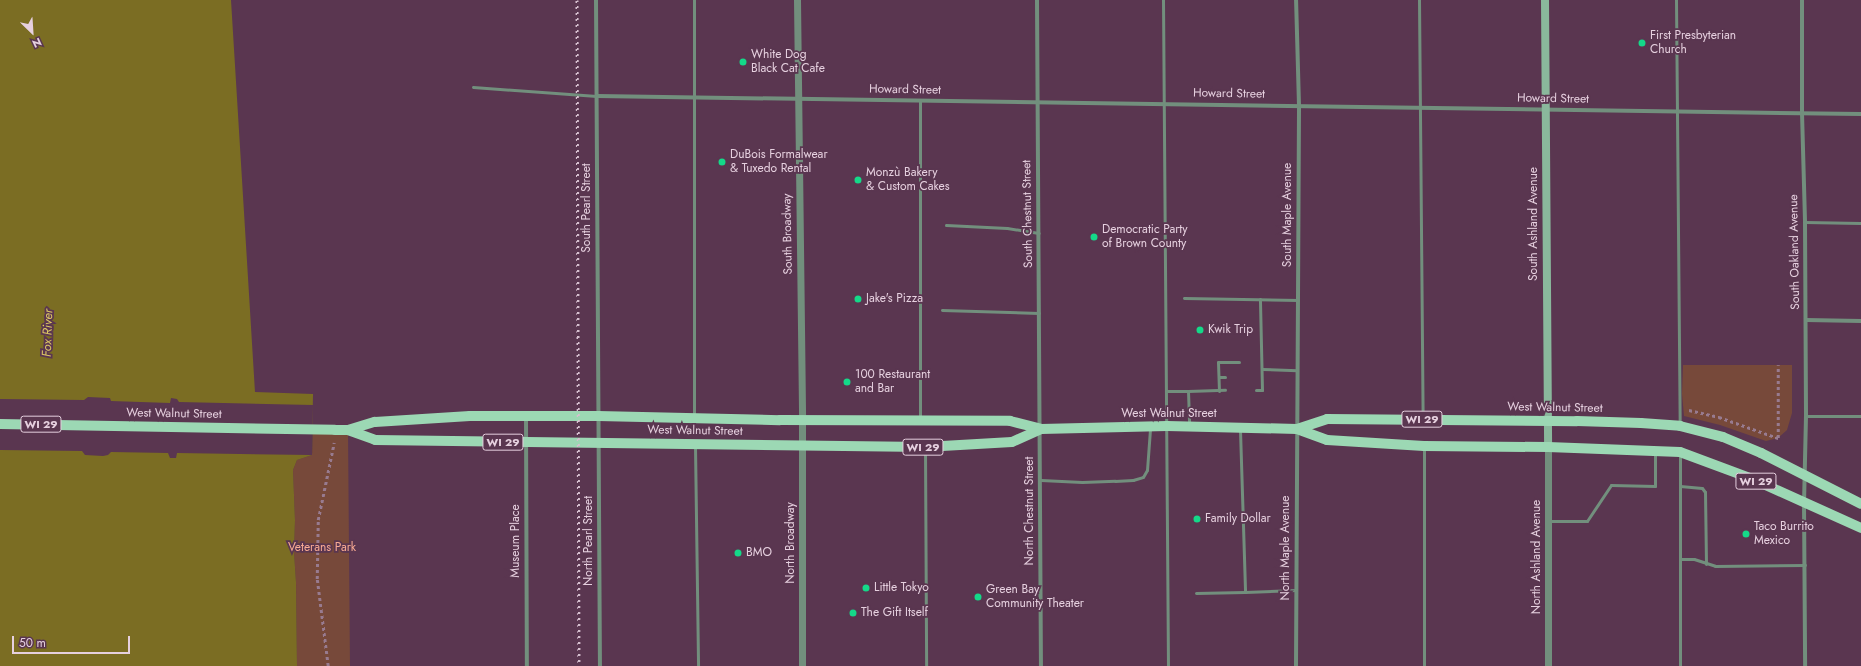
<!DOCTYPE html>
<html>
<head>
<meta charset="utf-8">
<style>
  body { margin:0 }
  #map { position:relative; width:1861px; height:666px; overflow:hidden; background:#5a3650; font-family:Jost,sans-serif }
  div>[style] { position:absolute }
  .green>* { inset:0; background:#77493a }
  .water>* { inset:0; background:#7b6d23 }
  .pier>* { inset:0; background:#5a3650 }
  .path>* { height:2.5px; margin-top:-1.25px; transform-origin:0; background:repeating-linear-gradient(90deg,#987b90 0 3px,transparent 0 6px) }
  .service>* { height:3px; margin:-1.5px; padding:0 1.5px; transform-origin:1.5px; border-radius:1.5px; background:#728f7d }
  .minor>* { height:4px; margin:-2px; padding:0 2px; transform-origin:2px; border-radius:2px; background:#728f7d }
  .tertiary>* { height:7px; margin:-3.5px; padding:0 3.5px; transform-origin:3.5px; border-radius:3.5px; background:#728f7d }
  .secondary>* { height:8px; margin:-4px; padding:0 4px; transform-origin:4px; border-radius:4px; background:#8ab89c }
  .primary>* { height:10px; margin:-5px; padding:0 5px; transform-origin:5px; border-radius:5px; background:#9cd8b4 }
  .rail>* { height:3px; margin-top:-1.5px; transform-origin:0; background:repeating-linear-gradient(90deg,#d6bfcf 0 2px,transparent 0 6px) }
  .dots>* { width:11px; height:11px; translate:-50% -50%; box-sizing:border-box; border:2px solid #5a3650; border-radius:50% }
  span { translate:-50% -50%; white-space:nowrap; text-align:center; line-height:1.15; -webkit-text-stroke:3.5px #5a3650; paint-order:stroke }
  .shield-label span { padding:1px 3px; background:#5a3650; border:1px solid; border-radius:3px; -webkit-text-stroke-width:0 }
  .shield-label { font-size:11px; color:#e6d0df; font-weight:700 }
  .poi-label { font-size:12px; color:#e6d0df }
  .left { translate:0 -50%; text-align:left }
  .street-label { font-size:12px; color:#e6d0df }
  .park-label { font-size:12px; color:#f9ab93 }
  .water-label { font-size:13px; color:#ddc864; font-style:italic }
  .north { position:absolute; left:12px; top:12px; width:40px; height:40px; -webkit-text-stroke:3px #5a3650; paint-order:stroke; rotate:155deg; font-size:11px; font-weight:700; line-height:16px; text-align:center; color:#e6d0df }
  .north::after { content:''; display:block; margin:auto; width:14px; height:18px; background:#e6d0df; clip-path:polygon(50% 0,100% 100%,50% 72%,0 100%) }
  .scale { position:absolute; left:12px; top:636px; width:118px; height:18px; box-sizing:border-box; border:2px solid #e6d0df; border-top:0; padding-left:5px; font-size:12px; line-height:14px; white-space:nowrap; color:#e6d0df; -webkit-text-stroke:3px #5a3650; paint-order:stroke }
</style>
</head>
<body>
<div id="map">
  <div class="green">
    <i style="clip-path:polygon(1683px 365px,1792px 365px,1792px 413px,1787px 430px,1778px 438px,1766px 441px,1720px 425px,1684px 416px,1682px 394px)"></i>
    <i style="clip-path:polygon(313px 430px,348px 430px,350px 666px,297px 666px,296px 582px,294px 552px,295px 520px,293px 470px,297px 460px,312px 455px)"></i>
  </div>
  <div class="water">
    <i style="clip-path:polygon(0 0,231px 0,255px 392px,313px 394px,312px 455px,297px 460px,293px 470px,295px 520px,294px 552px,296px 582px,297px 666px,0 666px)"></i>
  </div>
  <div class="pier">
    <i style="clip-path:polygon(88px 397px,110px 398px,111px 401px,170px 403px,171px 398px,177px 399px,179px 402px,313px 405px,312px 455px,177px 453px,176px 458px,170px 458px,168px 453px,111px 452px,108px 455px,103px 456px,85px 455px,82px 451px,0 450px,0 399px,84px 400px)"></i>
  </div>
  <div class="path">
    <i style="left:1689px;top:410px;width:31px;rotate:13deg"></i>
    <i style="left:1719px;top:417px;width:63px;rotate:19.6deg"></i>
    <i style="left:1778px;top:438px;width:73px;rotate:-90deg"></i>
    <i style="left:328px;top:666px;width:88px;rotate:-97.2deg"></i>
    <i style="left:317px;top:579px;width:59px;rotate:-89deg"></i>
    <i style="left:318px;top:520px;width:79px;rotate:-78.3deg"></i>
  </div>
  <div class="service">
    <i style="left:694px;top:0;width:416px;rotate:90deg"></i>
    <i style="left:1163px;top:0;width:666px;rotate:89.57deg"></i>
    <i style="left:1419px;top:0;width:417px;rotate:89.5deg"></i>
    <i style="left:1676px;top:0;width:424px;rotate:89.5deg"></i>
    <i style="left:473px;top:87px;width:124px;rotate:4.2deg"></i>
    <i style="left:1805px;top:222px;width:56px;rotate:1deg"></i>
    <i style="left:946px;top:225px;width:61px;rotate:2.8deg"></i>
    <i style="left:1007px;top:228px;width:32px;rotate:9deg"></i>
    <i style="left:1184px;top:298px;width:114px;rotate:1deg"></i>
    <i style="left:942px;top:310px;width:97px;rotate:1.8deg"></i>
    <i style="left:1262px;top:369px;width:35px;rotate:2deg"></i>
    <i style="left:1219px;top:377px;width:6px"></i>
    <i style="left:1256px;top:390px;width:6px"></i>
    <i style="left:1262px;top:390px;width:91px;rotate:-91.3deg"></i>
    <i style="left:1167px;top:391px;width:21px"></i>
    <i style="left:1188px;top:391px;width:34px;rotate:88deg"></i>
    <i style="left:1188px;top:391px;width:37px;rotate:-2deg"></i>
    <i style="left:1219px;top:391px;width:29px;rotate:-92deg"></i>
    <i style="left:1218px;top:362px;width:21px"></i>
    <i style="left:1806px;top:416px;width:55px"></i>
    <i style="left:920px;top:419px;width:318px;rotate:-90deg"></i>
    <i style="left:1240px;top:430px;width:162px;rotate:88.2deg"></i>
    <i style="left:1245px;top:592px;width:51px;rotate:-2.2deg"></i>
    <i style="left:695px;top:446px;width:220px;rotate:89.2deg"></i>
    <i style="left:925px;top:448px;width:218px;rotate:89.7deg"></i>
    <i style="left:1424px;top:448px;width:218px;rotate:90deg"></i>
    <i style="left:1041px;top:480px;width:41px;rotate:2.8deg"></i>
    <i style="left:1082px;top:482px;width:33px;rotate:-2deg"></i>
    <i style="left:1115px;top:481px;width:18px;rotate:-3deg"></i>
    <i style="left:1133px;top:480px;width:10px;rotate:-17deg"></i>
    <i style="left:1143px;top:477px;width:8px;rotate:-60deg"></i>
    <i style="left:1147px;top:470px;width:41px;rotate:-85.8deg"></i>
    <i style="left:1680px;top:486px;width:22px;rotate:5deg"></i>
    <i style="left:1702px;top:488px;width:5px;rotate:53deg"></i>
    <i style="left:1705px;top:492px;width:72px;rotate:89.2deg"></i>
    <i style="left:1548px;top:521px;width:39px"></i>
    <i style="left:1587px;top:521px;width:43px;rotate:-56.3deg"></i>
    <i style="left:1611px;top:485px;width:44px;rotate:1.3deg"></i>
    <i style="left:1655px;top:486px;width:34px;rotate:-90deg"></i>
    <i style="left:1680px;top:559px;width:14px"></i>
    <i style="left:1694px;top:559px;width:22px;rotate:18deg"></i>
    <i style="left:1715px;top:566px;width:90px;rotate:-0.6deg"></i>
    <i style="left:1196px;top:593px;width:49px;rotate:-1.2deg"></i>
    <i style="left:1680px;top:666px;width:212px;rotate:-90deg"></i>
  </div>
  <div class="minor">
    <i style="left:596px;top:0;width:666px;rotate:89.66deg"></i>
    <i style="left:1037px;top:0;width:666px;rotate:89.66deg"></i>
    <i style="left:1802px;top:0;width:113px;rotate:90deg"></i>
    <i style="left:1802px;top:113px;width:109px;rotate:88.4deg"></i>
    <i style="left:1805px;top:222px;width:194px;rotate:89.7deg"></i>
    <i style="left:1806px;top:416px;width:87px;rotate:91.3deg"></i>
    <i style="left:1804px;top:503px;width:163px;rotate:89.6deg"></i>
    <i style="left:597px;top:96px;width:1264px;rotate:0.82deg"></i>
    <i style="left:1806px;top:320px;width:55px;rotate:1deg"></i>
    <i style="left:526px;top:416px;width:250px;rotate:89.8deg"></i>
    <i style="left:1296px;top:666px;width:561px;rotate:-89.69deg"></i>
    <i style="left:1299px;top:105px;width:105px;rotate:-91.6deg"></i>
  </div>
  <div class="tertiary">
    <i style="left:797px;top:0;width:420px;rotate:89.3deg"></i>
    <i style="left:802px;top:420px;width:246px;rotate:90deg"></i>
    <i style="left:1548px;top:447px;width:219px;rotate:90deg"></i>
  </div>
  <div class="secondary">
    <i style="left:1545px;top:0;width:447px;rotate:89.6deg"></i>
  </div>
  <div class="primary">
    <i style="left:0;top:424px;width:335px;rotate:1deg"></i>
    <i style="left:335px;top:430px;width:13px"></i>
    <i style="left:348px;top:430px;width:28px;rotate:-17deg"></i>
    <i style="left:375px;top:422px;width:95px;rotate:-3.6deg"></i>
    <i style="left:470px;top:416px;width:128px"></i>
    <i style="left:598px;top:416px;width:182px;rotate:1.3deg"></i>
    <i style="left:780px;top:420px;width:230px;rotate:0.2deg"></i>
    <i style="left:1010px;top:421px;width:32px;rotate:14deg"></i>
    <i style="left:1041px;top:429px;width:126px;rotate:-1.4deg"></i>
    <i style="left:1167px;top:426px;width:130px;rotate:1.3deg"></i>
    <i style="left:1297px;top:429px;width:32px;rotate:20deg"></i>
    <i style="left:1327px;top:440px;width:97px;rotate:3.5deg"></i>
    <i style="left:1424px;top:446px;width:124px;rotate:0.5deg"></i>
    <i style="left:1548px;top:447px;width:132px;rotate:2.2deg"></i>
    <i style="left:1680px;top:452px;width:75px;rotate:20.4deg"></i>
    <i style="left:1750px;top:478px;width:122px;rotate:24.2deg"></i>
    <i style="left:1297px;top:429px;width:32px;rotate:-18deg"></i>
    <i style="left:1327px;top:419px;width:250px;rotate:0.5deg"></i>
    <i style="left:1577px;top:421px;width:64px;rotate:1.8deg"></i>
    <i style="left:1641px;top:423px;width:39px;rotate:4deg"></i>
    <i style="left:1680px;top:426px;width:44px;rotate:14.3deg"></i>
    <i style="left:1723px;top:437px;width:41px;rotate:22.8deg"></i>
    <i style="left:1761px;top:453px;width:112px;rotate:27deg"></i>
    <i style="left:348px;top:430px;width:29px;rotate:20deg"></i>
    <i style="left:375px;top:440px;width:550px;rotate:0.73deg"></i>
    <i style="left:925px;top:447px;width:87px;rotate:-3.3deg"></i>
    <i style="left:1012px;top:442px;width:32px;rotate:-24deg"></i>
  </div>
  <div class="rail">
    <i style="left:577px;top:0;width:666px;rotate:89.83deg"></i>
  </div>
  <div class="dots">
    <i style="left:1642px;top:43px;background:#14d989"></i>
    <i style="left:743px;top:62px;background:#14d989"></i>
    <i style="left:722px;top:162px;background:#14d989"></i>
    <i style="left:858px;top:180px;background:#14d989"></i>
    <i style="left:1094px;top:237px;background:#14d989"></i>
    <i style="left:858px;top:299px;background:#14d989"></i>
    <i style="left:1200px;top:330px;background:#14d989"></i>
    <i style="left:847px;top:382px;background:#14d989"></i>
    <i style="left:1197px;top:519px;background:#14d989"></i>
    <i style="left:1746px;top:534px;background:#14d989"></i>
    <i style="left:738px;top:553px;background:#14d989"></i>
    <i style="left:866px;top:588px;background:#14d989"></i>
    <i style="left:978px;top:597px;background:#14d989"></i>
    <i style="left:853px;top:613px;background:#14d989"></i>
  </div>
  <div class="shield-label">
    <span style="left:1422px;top:419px">WI 29</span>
    <span style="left:41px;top:424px">WI 29</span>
    <span style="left:503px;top:442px">WI 29</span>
    <span style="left:923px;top:447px">WI 29</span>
    <span style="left:1756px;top:481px">WI 29</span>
  </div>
  <div class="poi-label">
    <span class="left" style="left:1650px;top:43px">First Presbyterian<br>Church</span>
    <span class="left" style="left:751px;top:62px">White Dog<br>Black Cat Cafe</span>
    <span class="left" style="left:730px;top:162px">DuBois Formalwear<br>&amp; Tuxedo Rental</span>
    <span class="left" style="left:866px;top:180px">Monzù Bakery<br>&amp; Custom Cakes</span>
    <span class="left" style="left:1102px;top:237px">Democratic Party<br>of Brown County</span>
    <span class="left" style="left:866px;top:299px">Jake's Pizza</span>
    <span class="left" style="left:1208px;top:330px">Kwik Trip</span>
    <span class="left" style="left:855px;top:382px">100 Restaurant<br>and Bar</span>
    <span class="left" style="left:1205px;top:519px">Family Dollar</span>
    <span class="left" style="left:1754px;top:534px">Taco Burrito<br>Mexico</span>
    <span class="left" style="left:746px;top:553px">BMO</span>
    <span class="left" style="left:874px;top:588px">Little Tokyo</span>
    <span class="left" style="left:986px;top:597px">Green Bay<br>Community Theater</span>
    <span class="left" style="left:861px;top:613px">The Gift Itself</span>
  </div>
  <div class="street-label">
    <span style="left:905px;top:90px;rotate:1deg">Howard Street</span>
    <span style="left:1229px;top:94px;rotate:1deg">Howard Street</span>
    <span style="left:1553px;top:99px;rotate:1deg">Howard Street</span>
    <span style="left:587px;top:208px;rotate:-90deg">South Pearl Street</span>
    <span style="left:1028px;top:214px;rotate:-91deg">South Chestnut Street</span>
    <span style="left:1288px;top:215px;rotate:-90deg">South Maple Avenue</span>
    <span style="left:1534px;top:224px;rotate:-90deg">South Ashland Avenue</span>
    <span style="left:788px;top:234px;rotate:-91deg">South Broadway</span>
    <span style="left:1795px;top:252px;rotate:-91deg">South Oakland Avenue</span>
    <span style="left:1555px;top:408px;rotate:1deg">West Walnut Street</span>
    <span style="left:174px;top:414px;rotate:1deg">West Walnut Street</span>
    <span style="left:1169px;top:414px">West Walnut Street</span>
    <span style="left:695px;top:431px;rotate:1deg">West Walnut Street</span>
    <span style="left:1030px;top:511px;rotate:-90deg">North Chestnut Street</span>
    <span style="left:516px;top:541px;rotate:-90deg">Museum Place</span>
    <span style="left:589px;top:541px;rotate:-90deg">North Pearl Street</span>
    <span style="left:791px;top:543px;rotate:-90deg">North Broadway</span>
    <span style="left:1286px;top:548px;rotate:-90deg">North Maple Avenue</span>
    <span style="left:1537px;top:557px;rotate:-90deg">North Ashland Avenue</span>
  </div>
  <div class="park-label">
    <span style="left:322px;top:548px">Veterans Park</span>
  </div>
  <div class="water-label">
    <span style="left:48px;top:333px;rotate:-88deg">Fox River</span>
  </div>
  <div class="north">N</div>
  <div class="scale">50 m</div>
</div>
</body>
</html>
